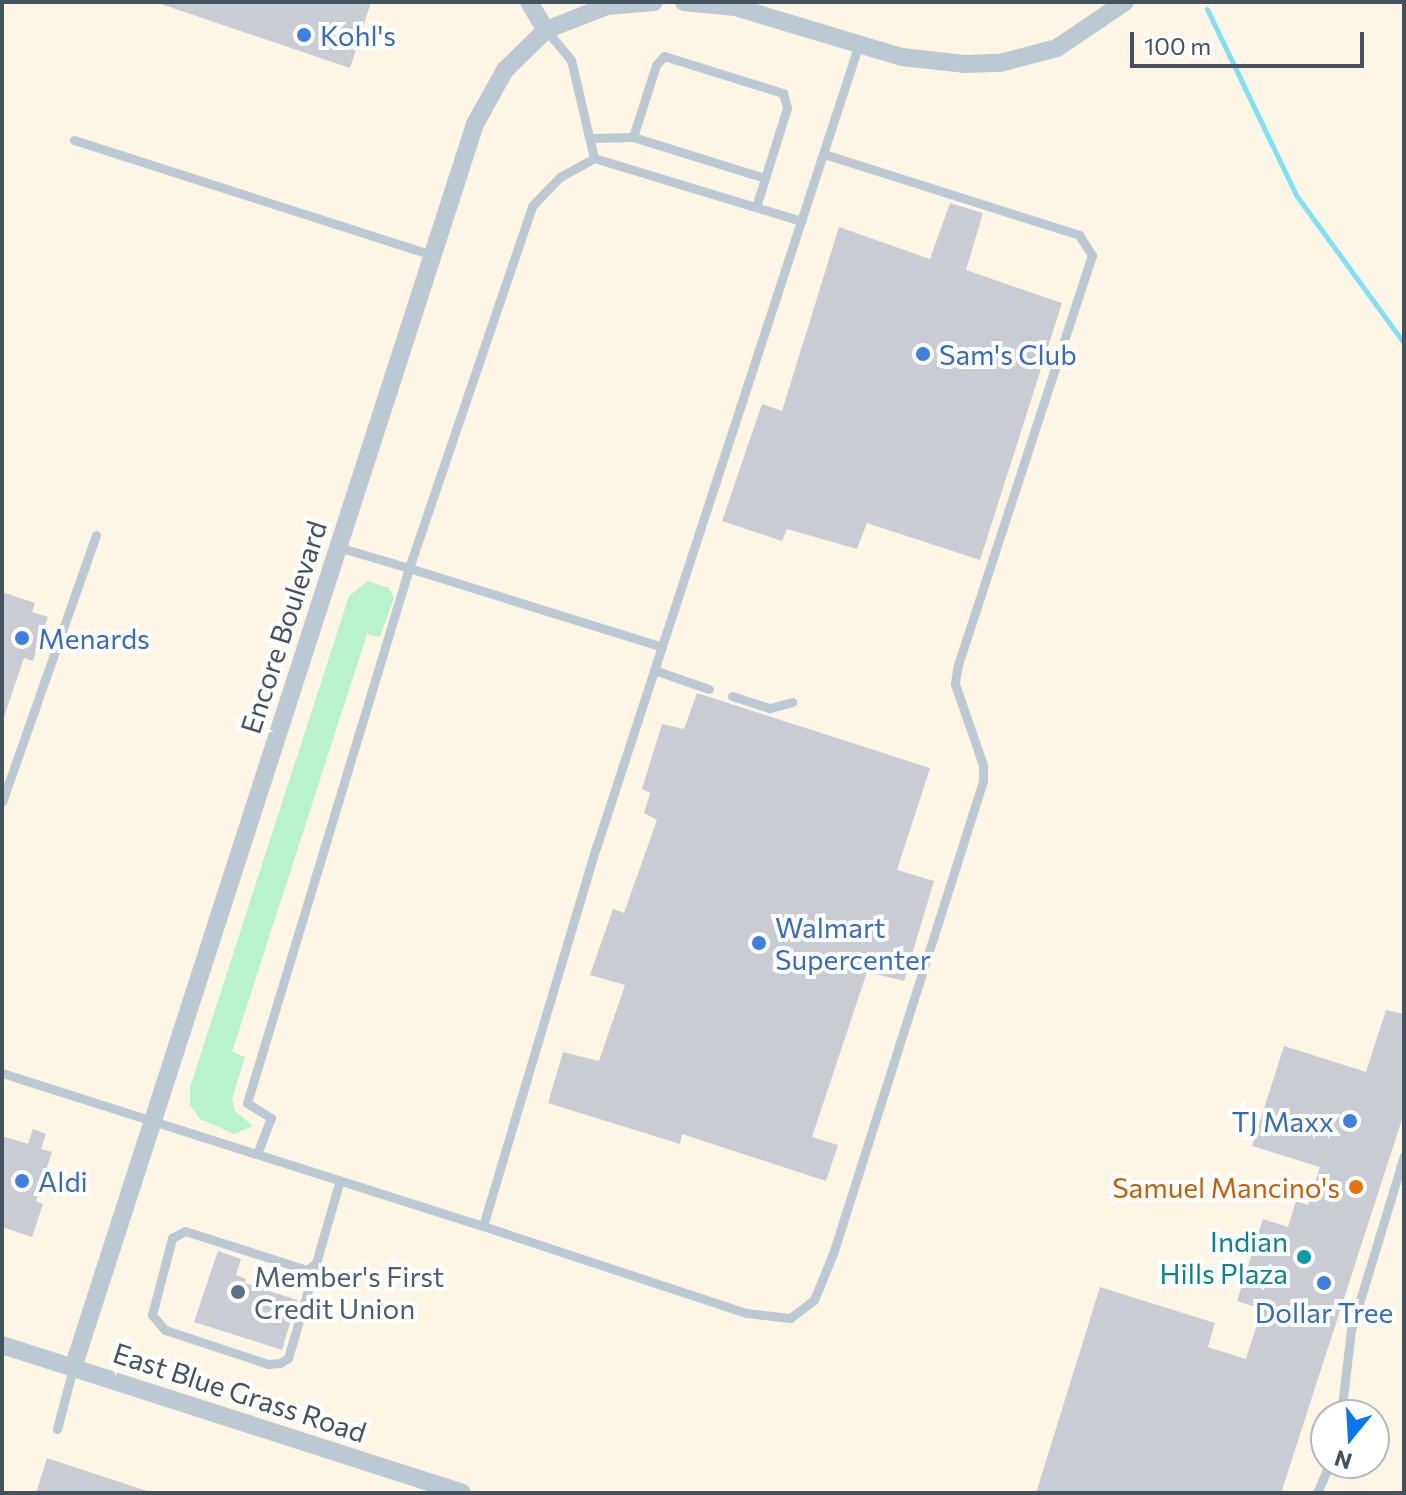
<!DOCTYPE html>
<html>
<head>
<meta charset="utf-8">
<style>
  body { margin:0 }
  #map { position:relative; width:1406px; height:1495px; overflow:hidden; background:#f1eeee; font-family:Commissioner,sans-serif }
  div>[style] { position:absolute }
  .commercial>* { inset:0; background:#fdf5e5 }
  .green>* { inset:0; background:#b8f3cc }
  .stream>* { height:5px; margin:-2.5px; padding:0 2.5px; transform-origin:2.5px; border-radius:2.5px; background:#81e0f4 }
  .building>* { inset:0; background:#c9cdd3 }
  .service>* { height:9px; margin:-4.5px; padding:0 4.5px; transform-origin:4.5px; border-radius:4.5px; background:#bdc9d2 }
  .minor>* { height:18px; margin:-9px; padding:0 9px; transform-origin:9px; border-radius:9px; background:#bdc9d2 }
  .dots>* { width:22px; height:22px; translate:-50% -50%; box-sizing:border-box; border:4px solid #fff; border-radius:50% }
  span { translate:-50% -50%; white-space:nowrap; text-align:center; line-height:1.15; -webkit-text-stroke:8px #fff; paint-order:stroke }
  .shop-label { font-size:28px; color:#366cbe }
  .left { translate:0 -50%; text-align:left }
  .right { translate:-100% -50%; text-align:right }
  .street-label { font-size:28px; color:#44525d }
  .food-label { font-size:28px; color:#c56008 }
  .culture-label { font-size:28px; color:#0d838f }
  .service-label { font-size:28px; color:#4e5e75 }
  .frame { position:absolute; inset:0; border:4px solid #44525d; pointer-events:none }
  .north { position:absolute; left:1310px; top:1399px; width:80px; height:80px; box-sizing:border-box; background:#fff; border:2px solid #b4babe; border-radius:50%; rotate:198deg; font-size:22px; font-weight:700; line-height:32px; text-align:center; color:#44525d }
  .north::after { content:''; display:block; margin:auto; width:28px; height:36px; background:#0976f0; clip-path:polygon(50% 0,100% 100%,50% 72%,0 100%) }
  .scale { position:absolute; left:1130px; top:32px; width:234px; height:36px; box-sizing:border-box; border:4px solid #44525d; border-top:0; padding-left:10px; font-size:24px; line-height:28px; white-space:nowrap; color:#44525d; -webkit-text-stroke:6px #fff; paint-order:stroke }
</style>
</head>
<body>
<div id="map">
  <div class="commercial">
    <i style="clip-path:polygon(evenodd,2px 2px,1404px 2px,1404px 1493px,2px 1493px,2px 2px,1326px 1415px,1374px 1415px,1374px 1463px,1326px 1463px,1326px 1415px)"></i>
  </div>
  <div class="green">
    <i style="clip-path:polygon(368px 581px,389px 588px,394px 598px,380px 637px,367px 634px,232px 1052px,245px 1057px,232px 1099px,235px 1111px,253px 1126px,234px 1134px,200px 1119px,190px 1105px,190px 1087px,349px 596px)"></i>
  </div>
  <div class="stream">
    <i style="left:1207px;top:9px;width:206px;rotate:64.4deg"></i>
    <i style="left:1296px;top:195px;width:183px;rotate:53.9deg"></i>
  </div>
  <div class="building">
    <i style="clip-path:polygon(155px 2px,371px 2px,350px 68px)"></i>
    <i style="clip-path:polygon(950px 203px,983px 213px,966px 270px,1062px 303px,980px 560px,867px 523px,857px 549px,787px 529px,782px 541px,722px 521px,762px 404px,782px 411px,839px 227px,930px 259px)"></i>
    <i style="clip-path:polygon(2px 592px,35px 603px,32px 612px,48px 617px,33px 661px,24px 658px,4px 717px)"></i>
    <i style="clip-path:polygon(697px 693px,930px 768px,897px 870px,934px 881px,904px 981px,867px 972px,812px 1137px,838px 1145px,826px 1181px,682px 1134px,680px 1144px,548px 1103px,563px 1052px,599px 1061px,625px 985px,590px 975px,613px 909px,624px 913px,657px 820px,644px 813px,650px 793px,642px 789px,662px 724px,684px 729px)"></i>
    <i style="clip-path:polygon(1386px 1010px,1404px 1014px,1404px 1113px,1281px 1493px,1036px 1493px,1100px 1287px,1215px 1323px,1208px 1347px,1246px 1359px,1262px 1309px,1237px 1301px,1263px 1219px,1288px 1227px,1296px 1201px,1308px 1205px,1320px 1167px,1252px 1146px,1284px 1046px,1366px 1072px)"></i>
    <i style="clip-path:polygon(33px 1129px,46px 1134px,41px 1149px,52px 1152px,36px 1201px,43px 1204px,32px 1237px,2px 1227px,2px 1136px,28px 1144px)"></i>
    <i style="clip-path:polygon(218px 1251px,241px 1259px,236px 1275px,246px 1279px,245px 1283px,297px 1300px,282px 1350px,194px 1322px)"></i>
    <i style="clip-path:polygon(47px 1458px,147px 1491px,147px 1493px,36px 1493px)"></i>
  </div>
  <div class="service">
    <i style="left:546px;top:30px;width:39px;rotate:50deg"></i>
    <i style="left:571px;top:60px;width:101px;rotate:76.8deg"></i>
    <i style="left:594px;top:158px;width:217px;rotate:16.9deg"></i>
    <i style="left:633px;top:137px;width:76px;rotate:-72.3deg"></i>
    <i style="left:656px;top:65px;width:12px;rotate:-48deg"></i>
    <i style="left:664px;top:56px;width:125px;rotate:17.3deg"></i>
    <i style="left:783px;top:93px;width:16px;rotate:75deg"></i>
    <i style="left:787px;top:108px;width:104px;rotate:107.4deg"></i>
    <i style="left:591px;top:138px;width:42px;rotate:-1.4deg"></i>
    <i style="left:633px;top:137px;width:138px;rotate:17.3deg"></i>
    <i style="left:74px;top:140px;width:377px;rotate:17.8deg"></i>
    <i style="left:824px;top:154px;width:268px;rotate:17.6deg"></i>
    <i style="left:1079px;top:235px;width:24px;rotate:57deg"></i>
    <i style="left:1092px;top:255px;width:430px;rotate:108.1deg"></i>
    <i style="left:958px;top:664px;width:20px;rotate:99deg"></i>
    <i style="left:955px;top:684px;width:86px;rotate:70.9deg"></i>
    <i style="left:983px;top:765px;width:16px;rotate:90deg"></i>
    <i style="left:983px;top:781px;width:493px;rotate:107.6deg"></i>
    <i style="left:834px;top:1251px;width:53px;rotate:112.2deg"></i>
    <i style="left:814px;top:1300px;width:30px;rotate:143deg"></i>
    <i style="left:790px;top:1318px;width:44px;rotate:-173.5deg"></i>
    <i style="left:746px;top:1313px;width:277px;rotate:-161.7deg"></i>
    <i style="left:483px;top:1226px;width:395px;rotate:-73.4deg"></i>
    <i style="left:596px;top:848px;width:846px;rotate:-71.89deg"></i>
    <i style="left:338px;top:547px;width:74px;rotate:16.5deg"></i>
    <i style="left:409px;top:568px;width:382px;rotate:-71.2deg"></i>
    <i style="left:532px;top:206px;width:40px;rotate:-46deg"></i>
    <i style="left:560px;top:177px;width:39px;rotate:-29deg"></i>
    <i style="left:654px;top:670px;width:58px;rotate:19.1deg"></i>
    <i style="left:732px;top:696px;width:40px;rotate:18deg"></i>
    <i style="left:770px;top:708px;width:23px;rotate:-15deg"></i>
    <i style="left:2px;top:802px;width:283px;rotate:-70.6deg"></i>
    <i style="left:2px;top:1073px;width:505px;rotate:17.65deg"></i>
    <i style="left:257px;top:1154px;width:39px;rotate:-69deg"></i>
    <i style="left:271px;top:1118px;width:28px;rotate:-148deg"></i>
    <i style="left:247px;top:1103px;width:559px;rotate:-73.15deg"></i>
    <i style="left:409px;top:568px;width:265px;rotate:17.3deg"></i>
    <i style="left:316px;top:1263px;width:99px;rotate:106.4deg"></i>
    <i style="left:288px;top:1358px;width:9px;rotate:148deg"></i>
    <i style="left:280px;top:1363px;width:12px;rotate:175deg"></i>
    <i style="left:268px;top:1364px;width:108px;rotate:-161.7deg"></i>
    <i style="left:165px;top:1330px;width:20px;rotate:-131deg"></i>
    <i style="left:152px;top:1315px;width:80px;rotate:-75.4deg"></i>
    <i style="left:172px;top:1238px;width:15px;rotate:-28deg"></i>
    <i style="left:185px;top:1231px;width:128px;rotate:17.7deg"></i>
    <i style="left:307px;top:1270px;width:11px;rotate:-38deg"></i>
    <i style="left:316px;top:1263px;width:86px;rotate:-73.9deg"></i>
    <i style="left:1341px;top:1415px;width:86px;rotate:-83.3deg"></i>
    <i style="left:1351px;top:1330px;width:182px;rotate:-73.1deg"></i>
    <i style="left:57px;top:1429px;width:63px;rotate:-75.3deg"></i>
    <i style="left:1317px;top:1493px;width:33px;rotate:-67deg"></i>
  </div>
  <div class="minor">
    <i style="left:529px;top:2px;width:33px;rotate:59deg"></i>
    <i style="left:684px;top:2px;width:51px;rotate:5.6deg"></i>
    <i style="left:735px;top:7px;width:174px;rotate:16.7deg"></i>
    <i style="left:902px;top:57px;width:62px;rotate:6.4deg"></i>
    <i style="left:964px;top:64px;width:36px;rotate:-2deg"></i>
    <i style="left:1000px;top:63px;width:59px;rotate:-14.7deg"></i>
    <i style="left:1057px;top:48px;width:82px;rotate:-34.1deg"></i>
    <i style="left:2px;top:1345px;width:483px;rotate:17.8deg"></i>
    <i style="left:73px;top:1368px;width:1307px;rotate:-72.09deg"></i>
    <i style="left:475px;top:124px;width:62px;rotate:-60.9deg"></i>
    <i style="left:505px;top:70px;width:57px;rotate:-44.3deg"></i>
    <i style="left:546px;top:30px;width:66px;rotate:-21.5deg"></i>
    <i style="left:607px;top:6px;width:47px;rotate:-4.9deg"></i>
  </div>
  <div class="dots">
    <i style="left:304px;top:35px;background:#3f7fe0"></i>
    <i style="left:923px;top:354px;background:#3f7fe0"></i>
    <i style="left:22px;top:638px;background:#3f7fe0"></i>
    <i style="left:759px;top:943px;background:#3f7fe0"></i>
    <i style="left:1350px;top:1121px;background:#3f7fe0"></i>
    <i style="left:22px;top:1181px;background:#3f7fe0"></i>
    <i style="left:1356px;top:1187px;background:#e8710a"></i>
    <i style="left:1304px;top:1257px;background:#0f9aa8"></i>
    <i style="left:1324px;top:1283px;background:#3f7fe0"></i>
    <i style="left:238px;top:1292px;background:#5c6f8a"></i>
  </div>
  <div class="shop-label">
    <span class="left" style="left:320px;top:35px">Kohl's</span>
    <span class="left" style="left:939px;top:354px">Sam's Club</span>
    <span class="left" style="left:38px;top:638px">Menards</span>
    <span class="left" style="left:775px;top:943px">Walmart<br>Supercenter</span>
    <span class="right" style="left:1334px;top:1121px">TJ Maxx</span>
    <span class="left" style="left:38px;top:1181px">Aldi</span>
    <span style="left:1324px;top:1312px">Dollar Tree</span>
  </div>
  <div class="street-label">
    <span style="left:283px;top:627px;rotate:-72deg">Encore Boulevard</span>
    <span style="left:240px;top:1392px;rotate:18deg">East Blue Grass Road</span>
  </div>
  <div class="food-label">
    <span class="right" style="left:1340px;top:1187px">Samuel Mancino's</span>
  </div>
  <div class="culture-label">
    <span class="right" style="left:1288px;top:1257px">Indian<br>Hills Plaza</span>
  </div>
  <div class="service-label">
    <span class="left" style="left:254px;top:1292px">Member's First<br>Credit Union</span>
  </div>
  <div class="frame"></div>
  <div class="north">N</div>
  <div class="scale">100 m</div>
</div>
</body>
</html>
